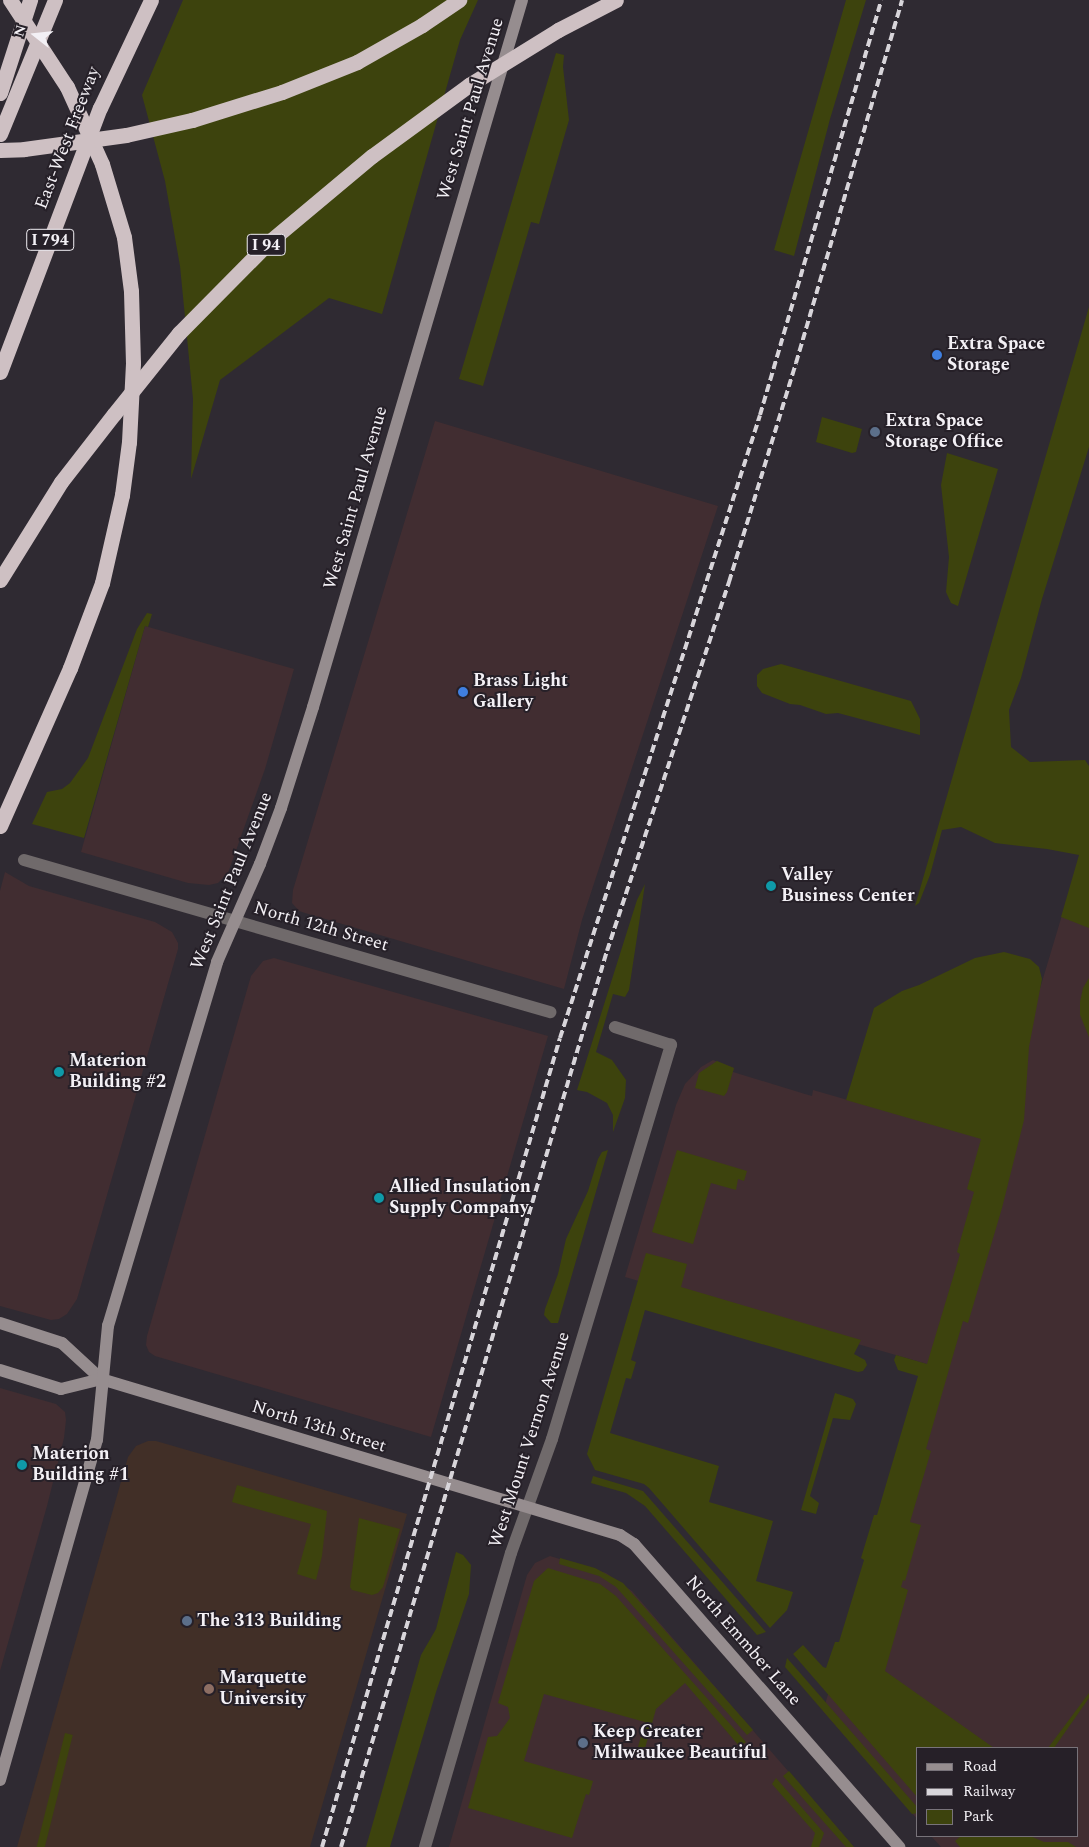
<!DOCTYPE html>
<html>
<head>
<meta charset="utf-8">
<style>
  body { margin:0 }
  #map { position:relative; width:1089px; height:1847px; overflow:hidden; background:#2f2a32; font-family:Spectral,serif }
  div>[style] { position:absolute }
  .industrial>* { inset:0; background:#412d31 }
  .education>* { inset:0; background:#412f27 }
  .green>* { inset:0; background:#3d430d; transform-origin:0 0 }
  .street>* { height:12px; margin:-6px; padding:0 6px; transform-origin:6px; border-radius:6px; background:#706a6b }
  .secondary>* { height:12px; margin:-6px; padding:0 6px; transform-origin:6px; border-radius:6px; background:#968d8f }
  .highway>* { height:15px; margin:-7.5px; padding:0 7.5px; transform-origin:7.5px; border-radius:7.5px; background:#cec0c3 }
  .rail>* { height:4px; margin-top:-2px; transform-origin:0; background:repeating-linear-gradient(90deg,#d8d5da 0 8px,transparent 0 12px) }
  .highway-bridge>* { height:15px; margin:-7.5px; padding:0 7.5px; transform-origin:7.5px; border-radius:7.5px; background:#cec0c3 }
  .dots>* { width:14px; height:14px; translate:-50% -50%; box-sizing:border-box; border:2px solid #262028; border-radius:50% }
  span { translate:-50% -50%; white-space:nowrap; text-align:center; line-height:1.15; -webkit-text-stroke:4px #262028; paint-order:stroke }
  .shield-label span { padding:1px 4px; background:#262028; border:1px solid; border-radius:4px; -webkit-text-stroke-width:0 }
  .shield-label { font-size:16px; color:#f3f0f5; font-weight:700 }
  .street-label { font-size:18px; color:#f3f0f5 }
  .poi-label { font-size:18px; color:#f3f0f5; font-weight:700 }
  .left { translate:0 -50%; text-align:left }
  .legend { position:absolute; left:916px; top:1747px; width:162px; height:90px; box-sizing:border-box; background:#262028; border:1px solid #78737a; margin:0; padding:6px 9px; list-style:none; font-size:15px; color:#f3f0f5 }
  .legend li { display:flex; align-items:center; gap:10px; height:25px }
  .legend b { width:25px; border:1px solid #78737a }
  .north { position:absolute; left:10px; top:10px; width:50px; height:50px; -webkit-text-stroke:4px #262028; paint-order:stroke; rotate:286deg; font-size:14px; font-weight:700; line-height:20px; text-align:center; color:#f3f0f5 }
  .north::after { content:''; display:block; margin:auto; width:18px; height:22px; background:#f3f0f5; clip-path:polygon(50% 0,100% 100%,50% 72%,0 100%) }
</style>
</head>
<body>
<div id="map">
  <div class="industrial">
    <i style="clip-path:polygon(435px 421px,718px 506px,582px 920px,564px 989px,305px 913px,299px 911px,292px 903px,293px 890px)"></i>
    <i style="clip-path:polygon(145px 626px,294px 669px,265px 769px,228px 873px,218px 883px,209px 885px,188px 883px,81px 852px)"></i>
    <i style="clip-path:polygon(1080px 855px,1089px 858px,1089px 1847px,941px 1847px,931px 1836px,1078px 1836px,1078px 1748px,918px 1748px,918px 1820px,823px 1711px,927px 1364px,625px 1277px,676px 1105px,685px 1084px,701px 1067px,713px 1060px,734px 1068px,733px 1072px,805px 1094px,812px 1096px,813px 1090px,994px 1142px)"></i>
    <i style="clip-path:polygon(5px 872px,29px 886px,155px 922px,172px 932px,178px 943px,178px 949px,77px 1299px,67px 1314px,59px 1319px,51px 1320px,0 1306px,0 891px)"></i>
    <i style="clip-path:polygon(274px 958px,548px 1036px,431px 1437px,155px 1356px,149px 1352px,146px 1345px,147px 1336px,251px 976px,263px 961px)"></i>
    <i style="clip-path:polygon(0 1388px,56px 1404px,65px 1412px,66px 1420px,64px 1438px,47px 1506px,0 1671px)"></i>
    <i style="clip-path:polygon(550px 1556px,606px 1573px,632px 1591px,854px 1847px,449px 1847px,527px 1575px,535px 1563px)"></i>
  </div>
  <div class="education">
    <i style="clip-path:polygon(148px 1441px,156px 1441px,407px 1514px,310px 1847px,17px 1847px,128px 1457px,136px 1446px)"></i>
  </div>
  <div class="green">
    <i style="clip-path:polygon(183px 0,478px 0,460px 40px,382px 314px,329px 298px,220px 380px,191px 479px,193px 399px,180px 266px,165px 181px,142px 95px)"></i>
    <i style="clip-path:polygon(846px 0,866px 0,830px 119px,794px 256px,774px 250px)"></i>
    <i style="clip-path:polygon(556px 53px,564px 55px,563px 67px,569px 120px,539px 224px,531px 222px,483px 386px,459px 379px)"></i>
    <i style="clip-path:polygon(1089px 307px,1089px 447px,1042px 599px,1021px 678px,1009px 710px,1011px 747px,1030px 762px,1085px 760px,1089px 766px,1089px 928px,1061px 917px,1079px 855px,1047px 849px,995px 843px,961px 827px,942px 830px,930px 875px,919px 903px,915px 906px)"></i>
    <i style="clip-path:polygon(822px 417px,862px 429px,856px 452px,852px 453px,816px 442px)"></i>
    <i style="clip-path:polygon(947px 453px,998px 469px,958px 606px,951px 603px,946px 592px,949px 557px,941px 485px)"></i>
    <i style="clip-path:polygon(147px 613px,152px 614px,148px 627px,145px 626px,84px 838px,32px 824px,47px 792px,62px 789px,70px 783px,88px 758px,137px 629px)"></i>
    <i style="clip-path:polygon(781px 664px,911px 701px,920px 719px,920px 735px,838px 713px,826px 714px,800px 705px,790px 704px,762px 693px,757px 686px,757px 675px,763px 669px)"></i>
    <i style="clip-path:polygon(645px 884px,629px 990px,625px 997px,613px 994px,596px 1052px,612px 1060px,626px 1080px,625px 1098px,613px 1132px,613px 1115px,607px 1103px,587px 1092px,577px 1090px,637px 900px)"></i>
    <i style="clip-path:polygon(1004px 952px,1030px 959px,1039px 967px,1042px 979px,1029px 1047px,1024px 1120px,1002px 1208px,968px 1323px,963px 1321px,926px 1449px,931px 1451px,910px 1522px,921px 1525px,905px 1581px,903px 1580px,901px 1587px,908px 1590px,885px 1671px,994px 1748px,918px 1748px,918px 1798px,793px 1654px,803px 1645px,823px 1667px,826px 1668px,835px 1642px,839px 1642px,864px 1560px,861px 1558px,874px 1515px,877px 1515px,918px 1376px,898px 1370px,894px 1360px,896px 1355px,927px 1364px,960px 1254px,957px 1252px,974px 1192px,967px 1189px,981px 1139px,846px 1100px,874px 1008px,902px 991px,919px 985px,975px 958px)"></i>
    <i style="clip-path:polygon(1089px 978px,1089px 1037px,1080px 1015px,1080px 1002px,1083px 988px)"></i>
    <i style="clip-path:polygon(717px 1061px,734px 1068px,727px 1092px,724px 1096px,695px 1088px,699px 1073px)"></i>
    <i style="clip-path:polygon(608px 1150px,558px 1323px,551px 1323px,544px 1315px,545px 1309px,558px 1274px,566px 1239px,588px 1191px,598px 1159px,602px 1152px)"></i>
    <i style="clip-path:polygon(677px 1150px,747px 1171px,744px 1181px,738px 1179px,736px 1190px,711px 1183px,693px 1244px,652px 1232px)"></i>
    <i style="clip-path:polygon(646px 1253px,687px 1264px,681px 1287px,861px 1340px,854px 1354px,865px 1360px,867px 1365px,863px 1371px,858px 1372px,645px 1310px,631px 1360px,636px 1362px,631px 1379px,626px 1378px,610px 1433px,719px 1466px,709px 1502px,773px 1521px,756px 1581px,793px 1592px,787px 1610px,770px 1628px,649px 1488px,644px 1484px,595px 1470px,587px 1454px)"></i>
    <i style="clip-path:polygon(835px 1393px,853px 1399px,856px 1404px,850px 1420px,833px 1418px,810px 1496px,819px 1503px,816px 1514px,801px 1510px)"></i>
    <i style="clip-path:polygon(593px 1476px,643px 1491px,766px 1632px,757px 1635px,645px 1506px,626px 1493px,591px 1483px)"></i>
    <i style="clip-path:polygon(237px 1485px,327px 1511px,322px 1556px,316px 1580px,297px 1574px,311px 1524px,232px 1502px)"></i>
    <i style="clip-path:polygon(359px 1518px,400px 1529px,383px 1587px,378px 1593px,372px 1595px,352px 1590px,350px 1587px)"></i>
    <i style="clip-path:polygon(456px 1552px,463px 1555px,471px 1565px,469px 1594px,436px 1692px,390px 1847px,366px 1847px,421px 1655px,436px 1629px)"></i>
    <i style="clip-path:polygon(560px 1558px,595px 1568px,623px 1583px,753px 1730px,747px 1735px,616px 1587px,599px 1576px,559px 1564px)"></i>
    <i style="clip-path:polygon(548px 1568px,600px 1584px,616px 1596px,746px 1742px,740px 1747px,685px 1683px,656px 1709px,644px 1752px,644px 1748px,638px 1747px,645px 1722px,544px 1694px,524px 1761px,593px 1781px,589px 1795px,586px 1794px,572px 1838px,468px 1808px,488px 1737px,497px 1736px,510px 1718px,508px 1707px,498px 1703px,534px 1581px)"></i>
    <i style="clip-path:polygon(787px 1658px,918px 1808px,918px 1813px,912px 1814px,785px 1667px)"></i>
    <i style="clip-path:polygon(1089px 1693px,1089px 1698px,1054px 1748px,1048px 1748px)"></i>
    <i style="left:65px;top:1733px;width:8px;height:118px;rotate:14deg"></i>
    <i style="clip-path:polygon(789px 1771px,854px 1847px,846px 1847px,783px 1776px)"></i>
    <i style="clip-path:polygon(776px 1778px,824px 1833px,819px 1847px,811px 1847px,815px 1833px,772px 1784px)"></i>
    <i style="clip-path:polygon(961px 1836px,1030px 1836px,1044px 1842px,1068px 1842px,1076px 1847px,960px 1847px,955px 1841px)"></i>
  </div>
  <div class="street">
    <i style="left:24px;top:860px;width:548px;rotate:16.12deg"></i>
    <i style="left:425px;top:1847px;width:306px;rotate:-73.7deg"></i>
    <i style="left:511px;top:1553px;width:121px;rotate:-70.2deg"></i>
    <i style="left:552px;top:1439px;width:412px;rotate:-73.2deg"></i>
    <i style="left:671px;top:1045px;width:59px;rotate:-162.2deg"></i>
  </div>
  <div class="secondary">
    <i style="left:0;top:1323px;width:65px;rotate:17.9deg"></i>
    <i style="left:62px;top:1343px;width:53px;rotate:42.7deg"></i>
    <i style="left:101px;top:1379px;width:542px;rotate:16.73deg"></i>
    <i style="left:620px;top:1535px;width:17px;rotate:33deg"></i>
    <i style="left:634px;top:1544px;width:403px;rotate:48.8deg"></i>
    <i style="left:0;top:1370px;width:64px;rotate:17.3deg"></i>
    <i style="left:61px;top:1389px;width:41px;rotate:-14deg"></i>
    <i style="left:0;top:1780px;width:354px;rotate:-74.1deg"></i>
    <i style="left:97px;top:1440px;width:115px;rotate:-84.5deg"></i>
    <i style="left:108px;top:1326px;width:380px;rotate:-73.3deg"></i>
    <i style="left:217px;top:962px;width:107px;rotate:-66.3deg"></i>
    <i style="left:260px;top:864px;width:60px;rotate:-69.4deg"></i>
    <i style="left:281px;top:808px;width:106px;rotate:-72.4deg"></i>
    <i style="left:313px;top:707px;width:737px;rotate:-73.53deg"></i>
  </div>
  <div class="highway">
    <i style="left:100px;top:108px;width:119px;rotate:-64.7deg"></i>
    <i style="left:0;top:826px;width:173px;rotate:-66.1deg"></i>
    <i style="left:70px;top:668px;width:91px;rotate:-69.4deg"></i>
    <i style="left:102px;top:583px;width:90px;rotate:-77.2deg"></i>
    <i style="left:122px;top:495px;width:53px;rotate:-82.5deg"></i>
    <i style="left:129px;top:442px;width:79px;rotate:-87.1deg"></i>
    <i style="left:133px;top:363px;width:72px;rotate:-91.6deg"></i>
    <i style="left:131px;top:291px;width:54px;rotate:-97.4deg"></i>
    <i style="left:124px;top:237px;width:76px;rotate:-106.8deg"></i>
    <i style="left:102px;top:164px;width:85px;rotate:-114.4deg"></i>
    <i style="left:67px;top:87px;width:104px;rotate:-123.2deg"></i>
  </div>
  <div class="rail">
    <i style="left:322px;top:1847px;width:843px;rotate:-73.61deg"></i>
    <i style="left:560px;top:1038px;width:654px;rotate:-72.2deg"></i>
    <i style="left:760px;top:415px;width:432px;rotate:-73.7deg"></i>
    <i style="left:341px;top:1847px;width:935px;rotate:-73.47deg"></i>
    <i style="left:607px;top:951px;width:389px;rotate:-71.7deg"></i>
    <i style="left:729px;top:582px;width:229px;rotate:-73deg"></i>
    <i style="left:796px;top:363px;width:378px;rotate:-73.7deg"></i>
  </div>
  <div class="highway-bridge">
    <i style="left:0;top:93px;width:98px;rotate:-72.1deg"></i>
    <i style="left:0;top:134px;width:145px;rotate:-67.7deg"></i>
    <i style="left:0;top:150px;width:24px;rotate:-2deg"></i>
    <i style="left:24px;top:149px;width:103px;rotate:-7.8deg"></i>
    <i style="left:126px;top:135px;width:68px;rotate:-12.8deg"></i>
    <i style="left:192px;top:120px;width:94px;rotate:-17.3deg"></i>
    <i style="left:282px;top:92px;width:81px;rotate:-21.8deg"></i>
    <i style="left:357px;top:62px;width:75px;rotate:-29.6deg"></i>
    <i style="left:422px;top:25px;width:45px;rotate:-34deg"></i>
    <i style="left:0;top:372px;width:282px;rotate:-69.3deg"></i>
    <i style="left:0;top:580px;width:115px;rotate:-58.1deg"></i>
    <i style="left:61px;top:482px;width:86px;rotate:-52.1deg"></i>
    <i style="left:114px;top:414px;width:104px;rotate:-51.3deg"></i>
    <i style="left:179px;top:333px;width:128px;rotate:-45.3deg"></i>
    <i style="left:269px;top:242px;width:134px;rotate:-39.9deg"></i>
    <i style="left:372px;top:156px;width:120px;rotate:-36.2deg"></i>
    <i style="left:469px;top:85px;width:105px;rotate:-31.7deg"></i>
    <i style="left:558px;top:30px;width:65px;rotate:-27.3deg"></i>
  </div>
  <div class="dots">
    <i style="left:937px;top:355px;background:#3f7fe0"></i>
    <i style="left:875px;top:432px;background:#5c6f8a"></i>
    <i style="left:463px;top:692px;background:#3f7fe0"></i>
    <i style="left:771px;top:886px;background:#0f9aa8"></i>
    <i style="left:59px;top:1072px;background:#0f9aa8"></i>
    <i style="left:379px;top:1198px;background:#0f9aa8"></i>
    <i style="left:22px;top:1465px;background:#0f9aa8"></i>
    <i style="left:187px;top:1621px;background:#5c6f8a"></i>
    <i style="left:209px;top:1689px;background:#8d6e63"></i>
    <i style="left:583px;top:1743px;background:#5c6f8a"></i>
  </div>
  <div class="shield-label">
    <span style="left:50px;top:240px">I 794</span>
    <span style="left:266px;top:245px">I 94</span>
  </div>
  <div class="street-label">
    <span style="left:471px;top:109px;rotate:-73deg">West Saint Paul Avenue</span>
    <span style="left:68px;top:138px;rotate:-69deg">East-West Freeway</span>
    <span style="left:356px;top:498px;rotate:-74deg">West Saint Paul Avenue</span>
    <span style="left:232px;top:881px;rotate:-68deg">West Saint Paul Avenue</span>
    <span style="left:321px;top:927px;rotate:16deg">North 12th Street</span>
    <span style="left:319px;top:1427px;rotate:17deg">North 13th Street</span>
    <span style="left:530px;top:1440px;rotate:-72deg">West Mount Vernon Avenue</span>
    <span style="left:743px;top:1641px;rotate:49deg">North Emmber Lane</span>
  </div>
  <div class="poi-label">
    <span class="left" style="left:947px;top:355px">Extra Space<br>Storage</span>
    <span class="left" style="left:885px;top:432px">Extra Space<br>Storage Office</span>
    <span class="left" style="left:473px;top:692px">Brass Light<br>Gallery</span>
    <span class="left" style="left:781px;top:886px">Valley<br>Business Center</span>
    <span class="left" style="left:69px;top:1072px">Materion<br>Building #2</span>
    <span class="left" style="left:389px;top:1198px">Allied Insulation<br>Supply Company</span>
    <span class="left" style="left:32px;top:1465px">Materion<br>Building #1</span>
    <span class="left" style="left:197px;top:1621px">The 313 Building</span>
    <span class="left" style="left:219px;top:1689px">Marquette<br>University</span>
    <span class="left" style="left:593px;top:1743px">Keep Greater<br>Milwaukee Beautiful</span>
  </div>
  <ul class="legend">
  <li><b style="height:6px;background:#968d8f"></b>Road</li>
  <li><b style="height:6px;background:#d8d5da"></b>Railway</li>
  <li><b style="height:14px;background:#3d430d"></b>Park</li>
  </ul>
  <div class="north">N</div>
</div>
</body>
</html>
